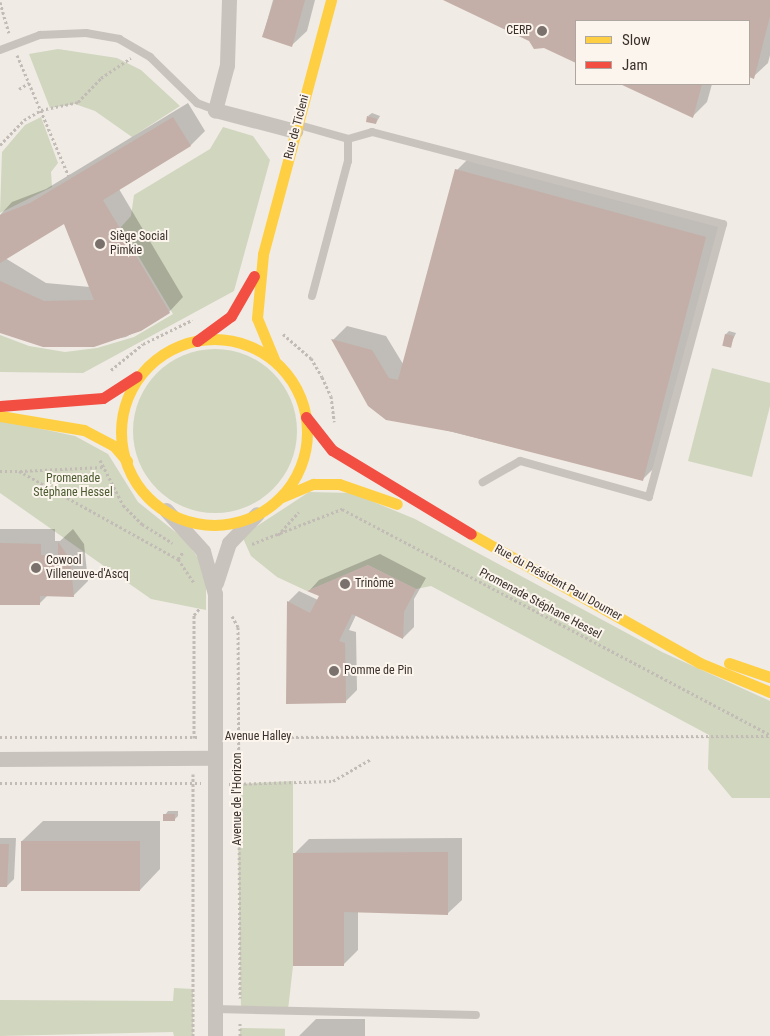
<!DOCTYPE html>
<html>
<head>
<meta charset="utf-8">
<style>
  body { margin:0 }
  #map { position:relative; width:770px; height:1036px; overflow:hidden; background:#f0ebe5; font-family:"Roboto Condensed",sans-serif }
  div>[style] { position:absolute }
  .green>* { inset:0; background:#d1d6bf; transform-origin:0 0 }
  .round { border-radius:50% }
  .shadow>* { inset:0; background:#0003 }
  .building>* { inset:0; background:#c3afa7; transform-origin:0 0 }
  .path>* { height:3px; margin-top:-1.5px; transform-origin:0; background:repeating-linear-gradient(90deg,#c2bbb6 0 2.5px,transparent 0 5px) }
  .lane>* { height:8px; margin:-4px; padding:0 4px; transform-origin:4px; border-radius:4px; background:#c9c3be }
  .street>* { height:15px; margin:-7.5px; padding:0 7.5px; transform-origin:7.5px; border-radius:7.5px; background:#c9c3be }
  .slow>* { height:11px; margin:-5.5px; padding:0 5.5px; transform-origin:5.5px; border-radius:5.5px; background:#ffcf43 }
  .slow>.ring { margin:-5.5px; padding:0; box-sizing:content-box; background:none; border:11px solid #ffcf43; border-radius:50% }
  .jam>* { height:11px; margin:-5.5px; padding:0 5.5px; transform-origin:5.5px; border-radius:5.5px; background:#f24e42 }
  .dots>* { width:14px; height:14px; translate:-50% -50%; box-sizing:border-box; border:2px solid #fbf5ee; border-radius:50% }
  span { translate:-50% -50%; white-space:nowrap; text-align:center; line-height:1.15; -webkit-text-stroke:4px #fbf5ee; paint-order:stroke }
  .poi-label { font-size:12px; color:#3b302b }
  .right { translate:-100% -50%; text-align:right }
  .left { translate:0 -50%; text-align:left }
  .street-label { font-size:12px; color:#3b302b }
  .park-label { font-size:12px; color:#4a5a2e }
  .legend { position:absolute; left:575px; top:20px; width:175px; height:65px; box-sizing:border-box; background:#fbf5ee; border:1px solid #aea6a0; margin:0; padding:6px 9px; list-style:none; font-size:15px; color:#3b302b }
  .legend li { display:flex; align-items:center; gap:10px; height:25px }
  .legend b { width:25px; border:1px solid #aea6a0 }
</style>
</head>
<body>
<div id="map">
  <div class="green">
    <i style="clip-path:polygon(58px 49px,117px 58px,141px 70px,180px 106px,132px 137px,95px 111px,75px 104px,50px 108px,29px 54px)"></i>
    <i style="clip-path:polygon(41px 117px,58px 163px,51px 172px,52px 187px,0 213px,2px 152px,25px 125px)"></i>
    <i style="clip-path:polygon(223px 127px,253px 136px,270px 160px,234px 291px,83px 373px,0 372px,0 335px,29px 346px,65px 352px,97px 348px,134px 337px,173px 314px,121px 227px,131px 216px,134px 195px,210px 149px)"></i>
    <i class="round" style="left:133px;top:349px;width:164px;height:164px"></i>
    <i style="clip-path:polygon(712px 368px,770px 383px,770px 406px,752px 477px,688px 461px)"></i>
    <i style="clip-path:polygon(0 420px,75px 436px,108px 454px,138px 502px,183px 538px,200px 560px,206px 582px,206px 610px,151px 599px,0 493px)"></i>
    <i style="clip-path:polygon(309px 492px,352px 493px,415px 519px,662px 652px,770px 701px,770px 798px,732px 798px,708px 769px,709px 735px,431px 586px,416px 589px,368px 565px,307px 591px,277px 577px,251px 556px,242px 536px)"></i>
    <i style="clip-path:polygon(293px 781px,293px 966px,288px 1010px,241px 1009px,237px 784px)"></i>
    <i style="clip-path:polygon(174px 988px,193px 989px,193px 1036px,174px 1036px,173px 1032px,0 1036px,0 1000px,173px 1001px)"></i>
    <i style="left:240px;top:1028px;width:45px;height:8px;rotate:1deg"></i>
  </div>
  <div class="shadow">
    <i style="clip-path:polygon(273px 0,315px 0,307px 31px,292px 45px,263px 36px)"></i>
    <i style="clip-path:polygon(449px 0,770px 0,770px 55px,768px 63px,753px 77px,749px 76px,749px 21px,576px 21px,576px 62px)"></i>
    <i style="clip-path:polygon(623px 84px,712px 84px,707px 102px,693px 116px)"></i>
    <i style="clip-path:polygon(evenodd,188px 103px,205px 131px,191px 145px,119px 189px,183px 297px,169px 312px,126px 337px,77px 347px,0 329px,0 215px,12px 202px,46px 189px,188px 103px,64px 223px,90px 287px,46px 283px,5px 258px,64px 223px)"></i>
    <i style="clip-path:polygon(372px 113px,380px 116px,376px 123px,368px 116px)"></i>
    <i style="clip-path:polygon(471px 156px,720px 222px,657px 465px,643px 479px,388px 416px,333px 340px,347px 326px,386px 336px,403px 364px,457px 170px)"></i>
    <i style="clip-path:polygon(729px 331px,736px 333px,730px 346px,726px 334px)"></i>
    <i style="clip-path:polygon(0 529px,55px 529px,55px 541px,60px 541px,73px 529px,84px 544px,88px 581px,74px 595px,48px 595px,39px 604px,0 604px)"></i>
    <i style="clip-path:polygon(380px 554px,426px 578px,414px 599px,414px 627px,403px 638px,356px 615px,349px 630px,356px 632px,357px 690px,346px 701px,288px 703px,288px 602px,299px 591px,318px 600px,321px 595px,309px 591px,319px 580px)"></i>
    <i style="clip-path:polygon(168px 811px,178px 811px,178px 816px,175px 819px,165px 815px)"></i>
    <i style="clip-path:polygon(43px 821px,160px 821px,160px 869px,140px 890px,22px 841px)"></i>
    <i style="clip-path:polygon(0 838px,16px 838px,14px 879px,7px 886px,0 886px)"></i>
    <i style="clip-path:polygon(462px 838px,462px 900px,447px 914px,358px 911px,358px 950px,344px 964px,294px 854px,309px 839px)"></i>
    <i style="clip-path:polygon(316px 1019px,365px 1019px,365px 1036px,299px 1036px)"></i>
  </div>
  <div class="building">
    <i style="clip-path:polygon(274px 0,305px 0,292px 47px,262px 37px)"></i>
    <i style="clip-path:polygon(443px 0,770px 0,770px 16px,754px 79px,749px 77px,749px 21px,576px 21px,576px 63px,544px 48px,534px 49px,529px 41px)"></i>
    <i style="clip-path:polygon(620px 84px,702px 84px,693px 118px)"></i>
    <i style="clip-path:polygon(367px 116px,377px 119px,376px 124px,366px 122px)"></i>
    <i style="clip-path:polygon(173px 117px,191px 146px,103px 200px,170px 313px,141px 331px,94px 347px,43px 347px,0 333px,0 281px,44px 301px,94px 300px,64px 224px,0 263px,0 215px,30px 203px)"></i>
    <i style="clip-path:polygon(455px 169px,706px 237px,643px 481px,453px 432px,386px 420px,368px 406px,331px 339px,372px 350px,389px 378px,398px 380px)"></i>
    <i style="left:725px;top:334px;width:9px;height:12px;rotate:13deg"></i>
    <i style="clip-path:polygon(58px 542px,70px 559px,74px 597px,40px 596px,40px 605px,0 605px,0 543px,41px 544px,41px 555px,58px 556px)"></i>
    <i style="clip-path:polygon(368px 565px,416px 589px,404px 612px,403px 639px,352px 614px,339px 641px,345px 643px,346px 703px,286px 704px,287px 601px,310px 613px,319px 596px,307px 591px)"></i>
    <i style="left:163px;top:814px;width:12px;height:7px"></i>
    <i style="left:21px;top:841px;width:119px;height:50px"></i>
    <i style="clip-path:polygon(0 844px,9px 844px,7px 887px,0 887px)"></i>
    <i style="clip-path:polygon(448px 852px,448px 915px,344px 912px,344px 966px,293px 966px,293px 853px)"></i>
  </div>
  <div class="path">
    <i style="left:0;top:2px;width:32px;rotate:74deg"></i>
    <i style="left:17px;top:55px;width:135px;rotate:66.9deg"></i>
    <i style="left:19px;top:89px;width:12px;rotate:-31deg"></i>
    <i style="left:0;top:145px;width:35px;rotate:-46deg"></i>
    <i style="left:24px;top:120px;width:20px;rotate:-30deg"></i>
    <i style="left:41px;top:110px;width:38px;rotate:-12deg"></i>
    <i style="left:78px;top:102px;width:33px;rotate:-46deg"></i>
    <i style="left:101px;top:78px;width:36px;rotate:-34deg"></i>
    <i style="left:283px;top:334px;width:37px;rotate:41deg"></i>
    <i style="left:311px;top:358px;width:22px;rotate:60deg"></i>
    <i style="left:322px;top:377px;width:21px;rotate:65deg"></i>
    <i style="left:331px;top:396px;width:26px;rotate:83deg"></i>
    <i style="left:111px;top:370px;width:41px;rotate:-39.1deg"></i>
    <i style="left:143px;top:344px;width:55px;rotate:-26.1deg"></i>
    <i style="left:100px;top:460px;width:51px;rotate:62.9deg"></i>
    <i style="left:123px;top:505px;width:27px;rotate:45deg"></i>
    <i style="left:142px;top:524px;width:36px;rotate:32deg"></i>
    <i style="left:0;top:471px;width:19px"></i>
    <i style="left:19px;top:471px;width:182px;rotate:29deg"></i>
    <i style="left:178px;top:559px;width:9px;rotate:-54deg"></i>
    <i style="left:20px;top:471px;width:83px;rotate:-2.8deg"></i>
    <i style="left:278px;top:535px;width:31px;rotate:-48deg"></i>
    <i style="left:252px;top:544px;width:97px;rotate:-21.3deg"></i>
    <i style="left:342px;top:509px;width:484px;rotate:27.8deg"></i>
    <i style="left:178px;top:559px;width:29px;rotate:56deg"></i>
    <i style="left:232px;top:616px;width:13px;rotate:61deg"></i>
    <i style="left:238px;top:627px;width:371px;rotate:89.7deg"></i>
    <i style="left:0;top:737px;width:199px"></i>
    <i style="left:231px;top:737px;width:538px;rotate:-0.11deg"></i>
    <i style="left:194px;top:738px;width:123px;rotate:-90deg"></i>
    <i style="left:194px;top:615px;width:8px;rotate:-50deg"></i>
    <i style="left:193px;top:774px;width:262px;rotate:90deg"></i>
    <i style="left:0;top:783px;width:201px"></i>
    <i style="left:229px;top:784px;width:104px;rotate:-1.7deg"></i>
    <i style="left:333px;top:781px;width:44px;rotate:-30.1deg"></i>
    <i style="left:240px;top:1036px;width:14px;rotate:-90deg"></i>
  </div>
  <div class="lane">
    <i style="left:0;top:50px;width:43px;rotate:-20.6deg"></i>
    <i style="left:40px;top:35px;width:46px;rotate:-2.5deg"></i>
    <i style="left:86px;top:33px;width:34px;rotate:10deg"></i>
    <i style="left:119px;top:39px;width:36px;rotate:30deg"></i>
    <i style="left:150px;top:57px;width:66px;rotate:44.4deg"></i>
    <i style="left:197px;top:103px;width:19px;rotate:21deg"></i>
    <i style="left:299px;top:125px;width:51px;rotate:15.9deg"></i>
    <i style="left:348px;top:139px;width:25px;rotate:-16deg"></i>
    <i style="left:372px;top:132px;width:363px;rotate:14.7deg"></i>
    <i style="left:723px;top:224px;width:283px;rotate:105.2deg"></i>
    <i style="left:649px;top:497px;width:134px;rotate:-164.4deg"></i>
    <i style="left:520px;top:461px;width:43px;rotate:150.4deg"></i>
    <i style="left:312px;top:296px;width:140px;rotate:-75.1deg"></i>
    <i style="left:348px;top:161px;width:22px;rotate:-90deg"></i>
    <i style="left:215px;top:1009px;width:261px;rotate:1.3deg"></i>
  </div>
  <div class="street">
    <i style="left:229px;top:0;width:65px;rotate:91.8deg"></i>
    <i style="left:227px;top:65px;width:47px;rotate:104.9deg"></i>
    <i style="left:215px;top:110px;width:83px;rotate:14.7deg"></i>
    <i style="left:166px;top:510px;width:55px;rotate:47.9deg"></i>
    <i style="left:203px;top:551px;width:45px;rotate:74.4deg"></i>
    <i style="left:215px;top:594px;width:442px;rotate:90deg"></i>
    <i style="left:216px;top:583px;width:42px;rotate:-72deg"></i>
    <i style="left:229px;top:543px;width:40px;rotate:-46deg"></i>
    <i style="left:0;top:759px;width:215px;rotate:-0.3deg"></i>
  </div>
  <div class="slow">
    <i class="ring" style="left:121px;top:339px;width:175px;height:175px"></i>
    <i style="left:274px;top:359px;width:44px;rotate:-112.5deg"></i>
    <i style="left:257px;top:318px;width:64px;rotate:-84.6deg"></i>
    <i style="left:263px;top:254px;width:263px;rotate:-75deg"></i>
    <i style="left:0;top:416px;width:85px;rotate:9.5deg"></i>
    <i style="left:84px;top:430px;width:34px;rotate:28deg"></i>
    <i style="left:114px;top:446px;width:20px;rotate:49deg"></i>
    <i style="left:282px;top:497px;width:34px;rotate:-23deg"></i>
    <i style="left:313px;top:484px;width:26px"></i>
    <i style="left:339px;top:484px;width:61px;rotate:19deg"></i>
    <i style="left:471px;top:534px;width:263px;rotate:29.4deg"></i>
    <i style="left:700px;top:663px;width:76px;rotate:22.5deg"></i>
    <i style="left:729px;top:663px;width:43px;rotate:18.9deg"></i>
  </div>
  <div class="jam">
    <i style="left:197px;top:341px;width:42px;rotate:-36.3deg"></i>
    <i style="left:231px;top:316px;width:46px;rotate:-60.1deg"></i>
    <i style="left:0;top:406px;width:103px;rotate:-4.4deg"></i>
    <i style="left:103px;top:398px;width:40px;rotate:-32.9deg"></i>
    <i style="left:306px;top:417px;width:42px;rotate:51.8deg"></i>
    <i style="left:332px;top:450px;width:162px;rotate:31.1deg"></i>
  </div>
  <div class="dots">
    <i style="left:542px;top:31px;background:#7a716c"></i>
    <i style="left:100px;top:244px;background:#7a716c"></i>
    <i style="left:36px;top:568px;background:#7a716c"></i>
    <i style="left:345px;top:584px;background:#7a716c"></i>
    <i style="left:334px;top:671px;background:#7a716c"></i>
  </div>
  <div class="poi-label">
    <span class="right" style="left:532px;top:31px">CERP</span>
    <span class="left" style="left:110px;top:244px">Siège Social<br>Pimkie</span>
    <span class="left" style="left:46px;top:568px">Cowool<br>Villeneuve-d'Ascq</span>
    <span class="left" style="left:355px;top:584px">Trinôme</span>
    <span class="left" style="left:344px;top:671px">Pomme de Pin</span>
  </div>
  <div class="street-label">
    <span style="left:297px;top:127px;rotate:-75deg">Rue de Ticleni</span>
    <span style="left:558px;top:583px;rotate:29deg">Rue du Président Paul Doumer</span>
    <span style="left:540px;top:604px;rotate:28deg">Promenade Stéphane Hessel</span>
    <span style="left:258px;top:737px">Avenue Halley</span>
    <span style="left:238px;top:799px;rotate:-90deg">Avenue de l'Horizon</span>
  </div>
  <div class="park-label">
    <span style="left:73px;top:486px">Promenade<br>Stéphane Hessel</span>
  </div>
  <ul class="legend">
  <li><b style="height:6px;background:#ffcf43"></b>Slow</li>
  <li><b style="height:6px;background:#f24e42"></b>Jam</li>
  </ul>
</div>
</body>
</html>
